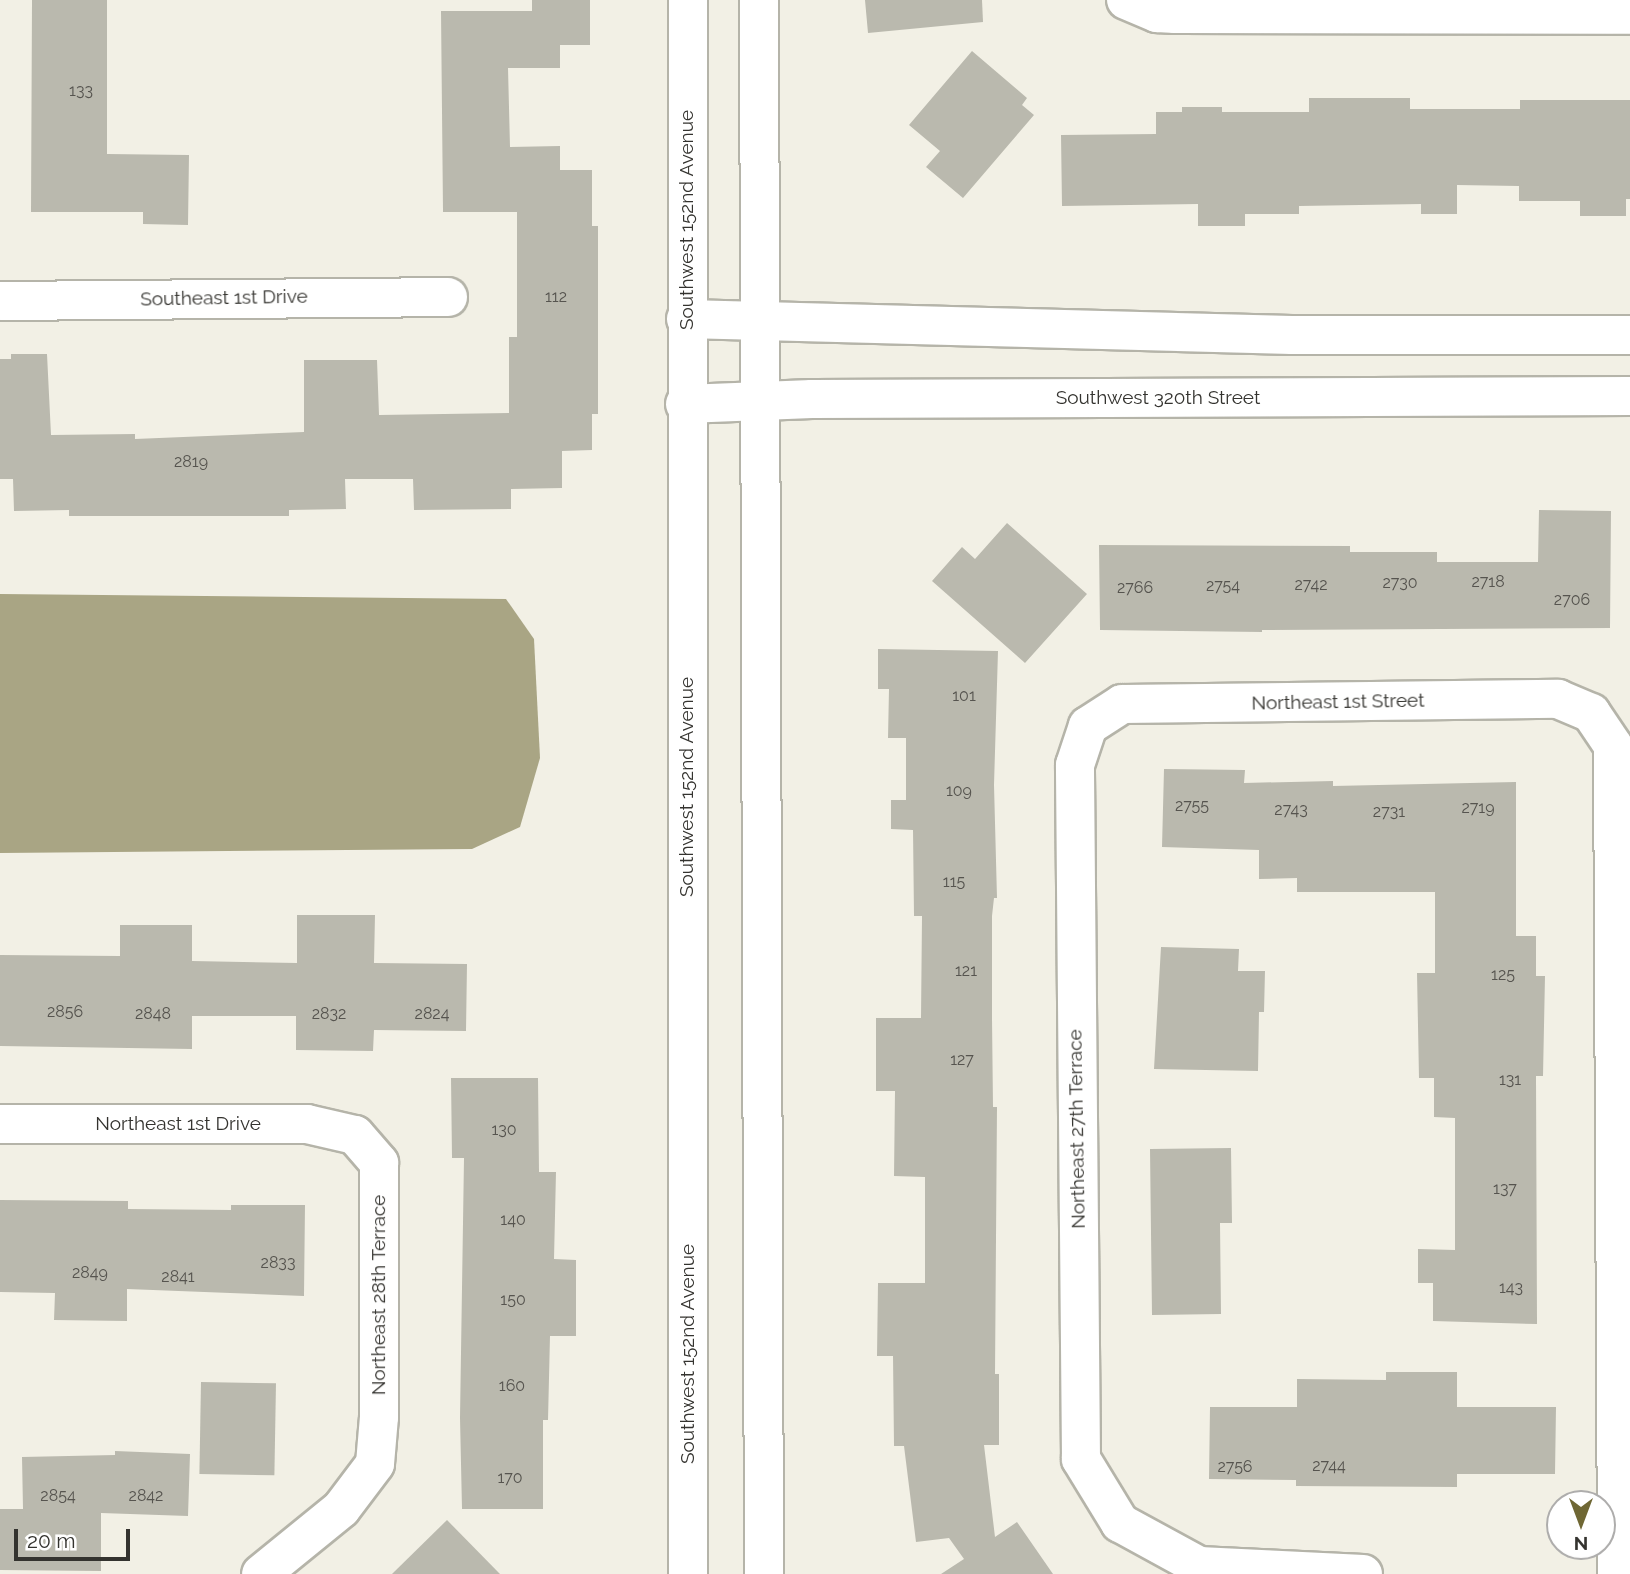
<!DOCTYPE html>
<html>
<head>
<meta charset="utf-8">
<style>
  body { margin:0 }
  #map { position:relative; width:1630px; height:1574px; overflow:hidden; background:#f2f0e5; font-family:Raleway,sans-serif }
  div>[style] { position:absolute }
  .water>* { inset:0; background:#a9a584 }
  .building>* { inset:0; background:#bab9ae; transform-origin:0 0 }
  .roads { filter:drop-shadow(2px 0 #b5b4a9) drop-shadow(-2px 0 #b5b4a9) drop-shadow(0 2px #b5b4a9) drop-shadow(0 -2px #b5b4a9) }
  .minor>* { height:38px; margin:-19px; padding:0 19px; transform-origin:19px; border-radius:19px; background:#fff }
  .tertiary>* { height:38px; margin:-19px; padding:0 19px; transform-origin:19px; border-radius:19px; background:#fff }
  span { translate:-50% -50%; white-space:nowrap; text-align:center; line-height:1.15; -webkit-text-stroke:6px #fff; paint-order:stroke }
  .number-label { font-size:16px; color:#56544f }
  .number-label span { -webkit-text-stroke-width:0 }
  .street-label { font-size:19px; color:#34332f }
  .north { position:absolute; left:1546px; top:1490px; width:70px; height:70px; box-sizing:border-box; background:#fff; border:2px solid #aeadac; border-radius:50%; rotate:180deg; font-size:19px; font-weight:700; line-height:28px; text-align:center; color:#34332f }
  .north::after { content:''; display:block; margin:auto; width:24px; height:32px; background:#6f6734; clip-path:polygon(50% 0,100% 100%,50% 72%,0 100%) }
  .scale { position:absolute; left:14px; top:1529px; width:116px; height:32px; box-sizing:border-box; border:4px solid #34332f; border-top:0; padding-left:9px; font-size:21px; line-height:24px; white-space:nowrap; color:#34332f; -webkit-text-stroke:5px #fff; paint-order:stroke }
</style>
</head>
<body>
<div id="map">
  <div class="water">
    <i style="clip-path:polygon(0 594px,506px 599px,534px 639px,540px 758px,520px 827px,472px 849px,0 853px)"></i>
  </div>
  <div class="building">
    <i style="clip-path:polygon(32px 0,107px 0,107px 154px,189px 155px,188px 225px,143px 224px,143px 212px,31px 212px)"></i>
    <i style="clip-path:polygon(532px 0,590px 0,590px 45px,560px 45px,560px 68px,508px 68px,510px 147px,560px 146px,560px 170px,592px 170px,592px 226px,598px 226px,598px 414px,592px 414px,592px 450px,562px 451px,562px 488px,511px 489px,511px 509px,414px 510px,413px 479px,345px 479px,346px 509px,289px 510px,289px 516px,69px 516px,69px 510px,14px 511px,13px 479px,0 479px,0 359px,11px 359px,11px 354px,47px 354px,51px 435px,135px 434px,135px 439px,304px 432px,304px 360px,377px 360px,379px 415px,509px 413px,509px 337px,517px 337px,517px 212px,443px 212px,441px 11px,532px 11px)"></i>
    <i style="clip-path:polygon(865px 0,982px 0,983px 22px,868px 33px)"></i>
    <i style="clip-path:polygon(972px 51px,1027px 98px,1022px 105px,1034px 115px,963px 198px,926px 167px,940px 151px,909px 125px)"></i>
    <i style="clip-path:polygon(1309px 98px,1410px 98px,1410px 109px,1520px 109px,1520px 100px,1630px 100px,1630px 199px,1626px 199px,1626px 216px,1580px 216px,1580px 201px,1519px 201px,1519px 186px,1457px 185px,1457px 214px,1421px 214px,1421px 204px,1299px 206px,1299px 214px,1245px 214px,1245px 226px,1198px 226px,1198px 204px,1062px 206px,1061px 135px,1156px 134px,1156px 112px,1182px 112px,1182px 107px,1222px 107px,1222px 112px,1309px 112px)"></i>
    <i style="clip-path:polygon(1539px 510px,1611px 511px,1610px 628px,1262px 630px,1262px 632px,1100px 630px,1099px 545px,1350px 546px,1350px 552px,1437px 552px,1437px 562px,1538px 562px)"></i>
    <i style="clip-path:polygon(1007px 523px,1087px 594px,1025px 663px,932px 581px,962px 547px,975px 559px)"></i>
    <i style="clip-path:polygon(878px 649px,998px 651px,994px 785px,997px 898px,994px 898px,992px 916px,992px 1018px,993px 1107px,997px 1107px,995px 1374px,999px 1374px,999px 1445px,984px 1445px,995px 1537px,1017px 1522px,1053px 1574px,941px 1574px,964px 1559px,949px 1538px,916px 1542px,904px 1446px,894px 1446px,893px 1356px,877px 1356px,878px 1283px,925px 1283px,925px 1177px,894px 1176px,895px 1091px,876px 1091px,876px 1018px,921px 1018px,922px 916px,914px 916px,913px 830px,891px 829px,891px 800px,906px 800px,906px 738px,888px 738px,889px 689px,878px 689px)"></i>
    <i style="clip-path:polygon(1164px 769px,1245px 770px,1244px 783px,1333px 781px,1333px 786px,1516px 782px,1516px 936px,1536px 936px,1536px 976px,1545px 976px,1543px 1076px,1536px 1076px,1537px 1324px,1433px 1321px,1433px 1283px,1418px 1283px,1418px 1249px,1455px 1250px,1455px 1118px,1434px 1117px,1434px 1078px,1419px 1078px,1417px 973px,1435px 973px,1435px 892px,1297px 892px,1297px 878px,1259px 879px,1259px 850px,1162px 847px)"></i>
    <i style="clip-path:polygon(297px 915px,375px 915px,374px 963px,467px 964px,466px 1031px,374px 1030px,373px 1051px,296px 1050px,296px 1016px,192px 1016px,192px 1049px,0 1046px,0 955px,120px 956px,120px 925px,192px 925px,192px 961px,297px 963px)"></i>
    <i style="clip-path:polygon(1161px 947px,1239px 949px,1238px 971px,1265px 971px,1264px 1012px,1259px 1012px,1258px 1071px,1154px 1069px)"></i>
    <i style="clip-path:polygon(451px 1078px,538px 1078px,539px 1172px,556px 1172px,554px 1259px,576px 1260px,576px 1336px,550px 1336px,548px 1420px,543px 1420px,543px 1509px,462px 1509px,460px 1418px,464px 1158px,452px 1158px)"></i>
    <i style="clip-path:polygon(1231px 1148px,1232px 1223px,1220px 1223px,1221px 1314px,1152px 1315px,1150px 1149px)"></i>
    <i style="clip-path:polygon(0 1200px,128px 1201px,128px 1209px,231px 1210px,231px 1205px,305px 1205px,304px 1296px,127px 1289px,127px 1321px,54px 1320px,55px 1293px,0 1292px)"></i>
    <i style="clip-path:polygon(1386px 1372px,1457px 1372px,1457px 1407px,1556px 1407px,1555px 1474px,1457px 1474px,1457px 1487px,1296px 1486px,1296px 1480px,1209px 1479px,1210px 1407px,1297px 1407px,1297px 1379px,1386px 1380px)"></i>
    <i style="left:201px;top:1382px;width:75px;height:92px;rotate:1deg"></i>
    <i style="clip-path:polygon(115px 1451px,190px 1454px,188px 1516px,101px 1513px,101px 1571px,0 1570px,0 1509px,23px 1509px,22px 1457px,115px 1455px)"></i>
    <i style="clip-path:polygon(447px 1520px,500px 1574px,392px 1574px)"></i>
  </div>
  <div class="roads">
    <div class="minor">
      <i style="left:1126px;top:0;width:34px;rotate:23deg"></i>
      <i style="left:1157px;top:13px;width:18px;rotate:3deg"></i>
      <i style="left:1175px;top:14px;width:455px;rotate:0.1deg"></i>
      <i style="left:0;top:301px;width:448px;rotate:-0.5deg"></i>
      <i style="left:0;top:1124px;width:307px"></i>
      <i style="left:307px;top:1124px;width:49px;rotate:12.9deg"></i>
      <i style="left:355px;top:1135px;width:37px;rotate:49deg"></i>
      <i style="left:379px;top:1163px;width:254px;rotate:90deg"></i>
      <i style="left:379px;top:1417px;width:47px;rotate:94.9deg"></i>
      <i style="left:375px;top:1464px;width:56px;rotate:127.1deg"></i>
      <i style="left:341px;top:1509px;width:103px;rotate:140.9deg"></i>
      <i style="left:1363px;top:1574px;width:164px;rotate:-177.2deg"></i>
      <i style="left:1199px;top:1566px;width:90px;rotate:-151.4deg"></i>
      <i style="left:1120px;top:1523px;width:75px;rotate:-121.4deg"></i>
      <i style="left:1081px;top:1459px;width:694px;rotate:-90.5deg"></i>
      <i style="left:1075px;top:765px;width:41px;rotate:-71.6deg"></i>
      <i style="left:1088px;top:726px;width:40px;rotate:-32.9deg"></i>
      <i style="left:1122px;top:704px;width:436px;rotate:-0.7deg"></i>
      <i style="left:1558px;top:699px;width:36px;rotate:23deg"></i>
      <i style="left:1591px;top:713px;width:40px;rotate:56deg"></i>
      <i style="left:1613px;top:746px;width:828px;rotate:89.72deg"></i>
    </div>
    <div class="tertiary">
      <i style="left:759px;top:0;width:1574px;rotate:89.82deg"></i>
      <i style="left:686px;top:319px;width:606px;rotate:1.51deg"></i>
      <i style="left:1292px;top:335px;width:338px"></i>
      <i style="left:685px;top:404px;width:127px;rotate:-2.3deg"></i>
      <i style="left:812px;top:399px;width:818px;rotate:-0.21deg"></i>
      <i style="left:688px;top:1574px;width:1574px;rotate:-90deg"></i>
    </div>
  </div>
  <div class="number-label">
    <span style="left:81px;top:91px">133</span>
    <span style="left:556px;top:297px">112</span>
    <span style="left:191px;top:462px">2819</span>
    <span style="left:1488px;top:582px">2718</span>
    <span style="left:1400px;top:583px">2730</span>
    <span style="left:1311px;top:585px">2742</span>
    <span style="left:1223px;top:586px">2754</span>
    <span style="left:1135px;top:588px">2766</span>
    <span style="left:1572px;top:600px">2706</span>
    <span style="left:964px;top:696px">101</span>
    <span style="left:959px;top:791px">109</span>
    <span style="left:1192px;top:806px">2755</span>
    <span style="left:1478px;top:808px">2719</span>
    <span style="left:1291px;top:810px">2743</span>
    <span style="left:1389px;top:812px">2731</span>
    <span style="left:954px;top:882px">115</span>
    <span style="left:966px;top:971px">121</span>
    <span style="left:1503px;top:975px">125</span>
    <span style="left:65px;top:1012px">2856</span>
    <span style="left:153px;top:1014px">2848</span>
    <span style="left:329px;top:1014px">2832</span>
    <span style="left:432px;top:1014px">2824</span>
    <span style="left:962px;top:1060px">127</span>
    <span style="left:1510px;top:1080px">131</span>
    <span style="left:504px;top:1130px">130</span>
    <span style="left:1505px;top:1189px">137</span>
    <span style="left:513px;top:1220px">140</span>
    <span style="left:278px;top:1263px">2833</span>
    <span style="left:90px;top:1273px">2849</span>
    <span style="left:178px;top:1277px">2841</span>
    <span style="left:1511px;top:1288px">143</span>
    <span style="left:513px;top:1300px">150</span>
    <span style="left:512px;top:1386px">160</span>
    <span style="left:1329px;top:1466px">2744</span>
    <span style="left:1235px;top:1467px">2756</span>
    <span style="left:510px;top:1478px">170</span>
    <span style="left:58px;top:1496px">2854</span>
    <span style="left:146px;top:1496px">2842</span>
  </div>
  <div class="street-label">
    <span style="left:687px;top:220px;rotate:-90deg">Southwest 152nd Avenue</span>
    <span style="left:224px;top:298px;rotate:-1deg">Southeast 1st Drive</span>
    <span style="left:1158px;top:398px">Southwest 320th Street</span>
    <span style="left:1338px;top:702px;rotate:-1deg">Northeast 1st Street</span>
    <span style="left:687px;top:787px;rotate:-90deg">Southwest 152nd Avenue</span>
    <span style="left:178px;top:1124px">Northeast 1st Drive</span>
    <span style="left:1077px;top:1129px;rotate:-91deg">Northeast 27th Terrace</span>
    <span style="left:379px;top:1295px;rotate:-90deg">Northeast 28th Terrace</span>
    <span style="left:688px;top:1354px;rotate:-90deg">Southwest 152nd Avenue</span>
  </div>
  <div class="north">N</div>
  <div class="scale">20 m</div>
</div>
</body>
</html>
